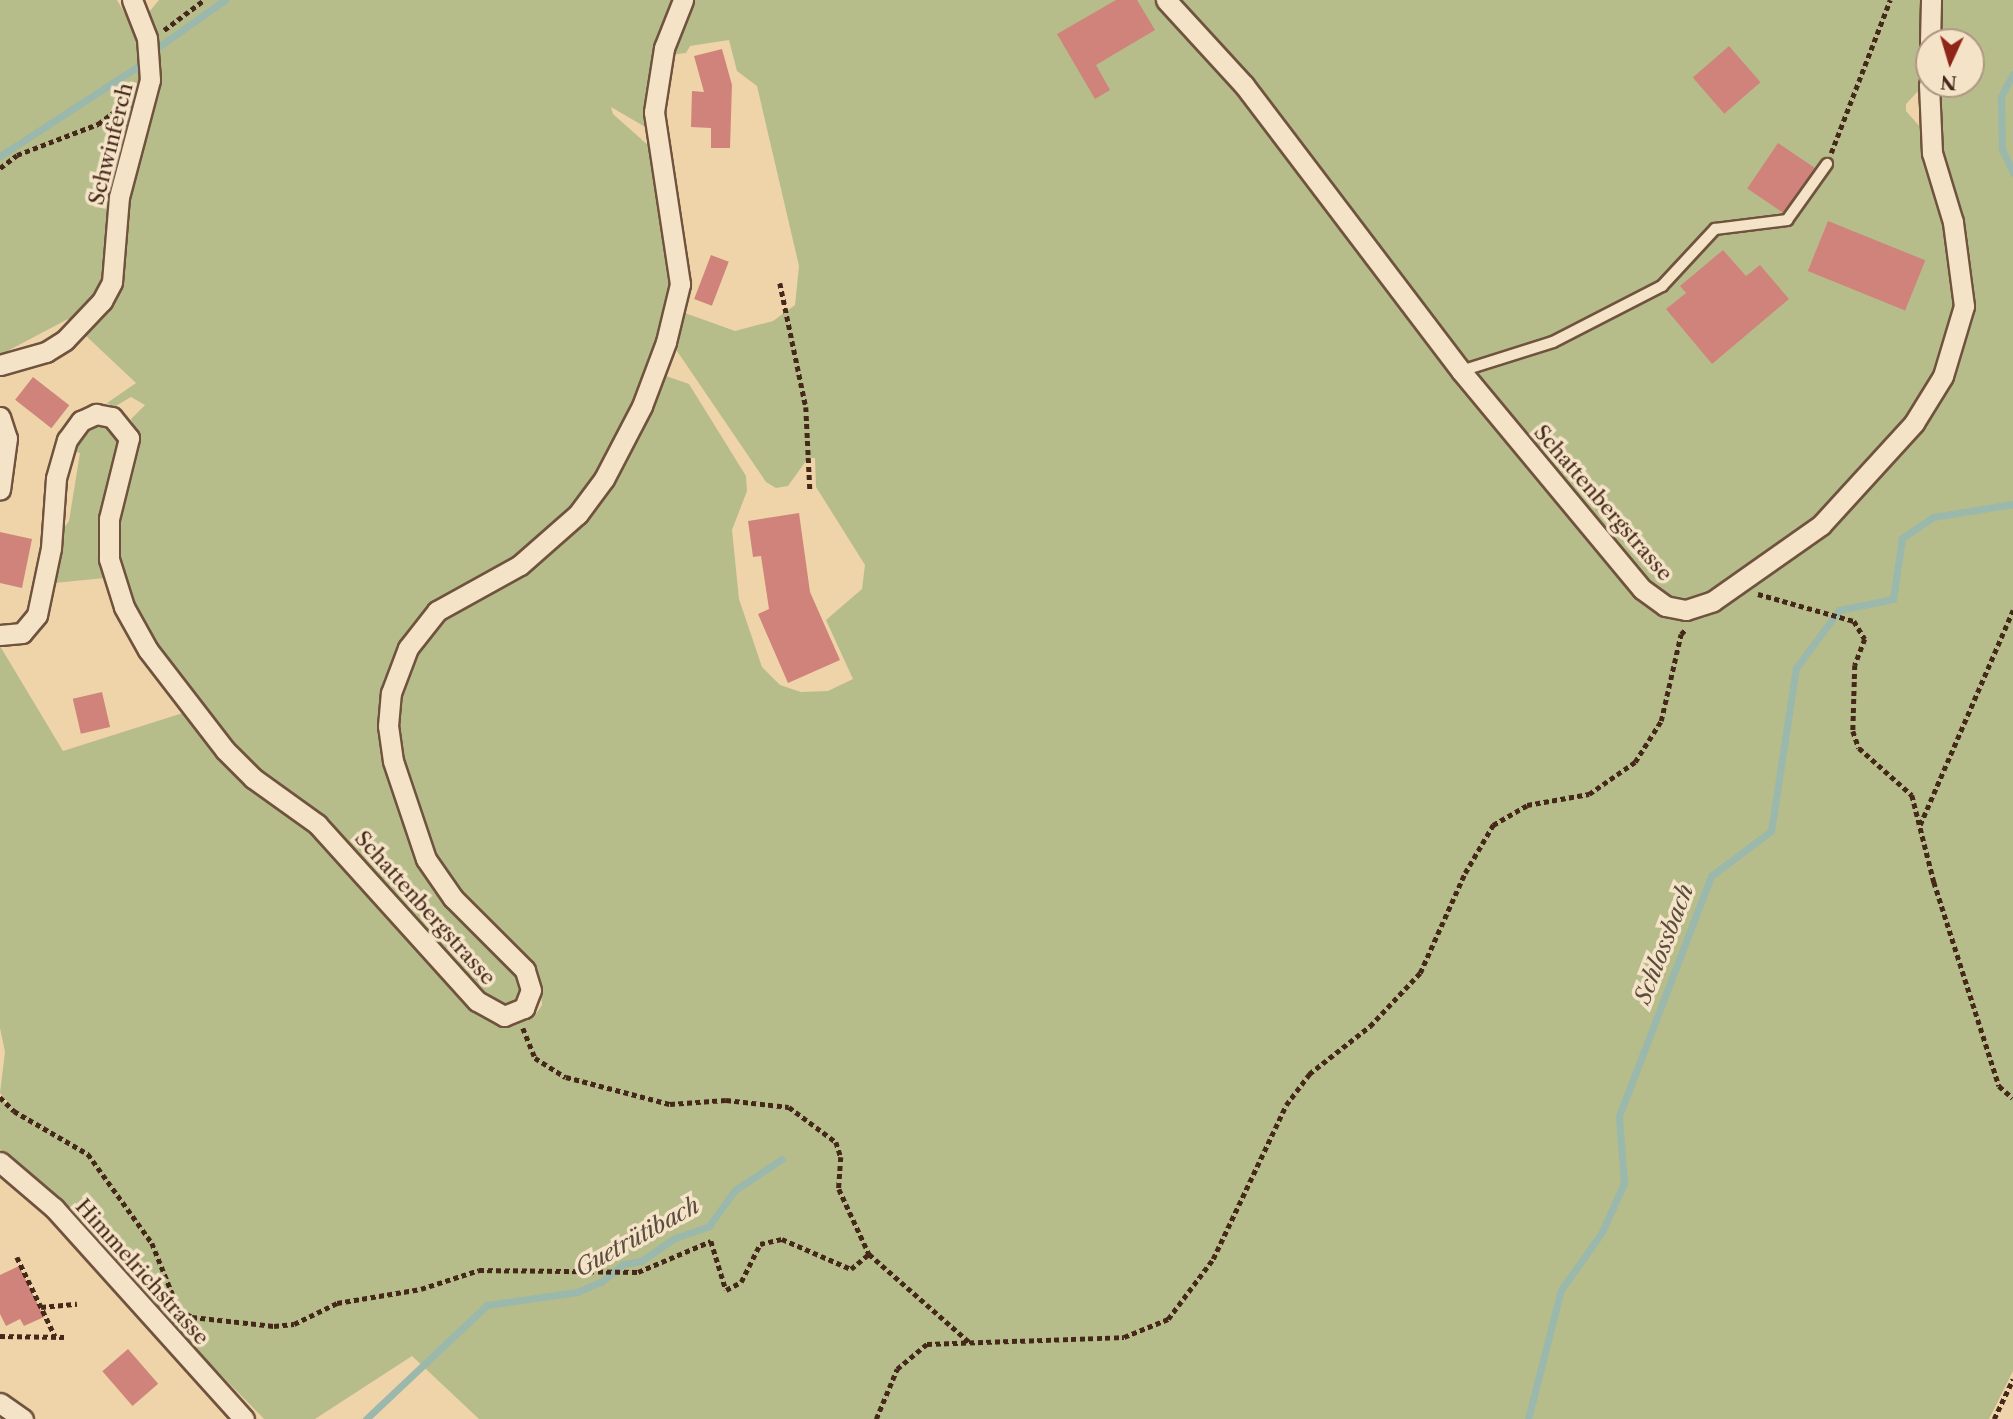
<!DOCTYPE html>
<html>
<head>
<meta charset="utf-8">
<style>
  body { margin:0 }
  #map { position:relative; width:2013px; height:1419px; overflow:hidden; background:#efd4aa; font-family:"Libre Caslon Text",serif }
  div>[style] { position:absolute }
  .green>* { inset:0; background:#b6bd8b }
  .stream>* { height:7px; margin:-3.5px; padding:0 3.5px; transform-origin:3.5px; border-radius:3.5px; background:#9ab8ac }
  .building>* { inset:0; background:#d0837a; transform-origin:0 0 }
  .path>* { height:4.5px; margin-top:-2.25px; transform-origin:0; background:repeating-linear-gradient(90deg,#45281a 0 5px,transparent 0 8.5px) }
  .roads { filter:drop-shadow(2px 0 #70533e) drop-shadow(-2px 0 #70533e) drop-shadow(0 2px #70533e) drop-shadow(0 -2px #70533e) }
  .lane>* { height:10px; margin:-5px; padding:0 5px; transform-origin:5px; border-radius:5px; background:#f5e3c8 }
  .street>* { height:19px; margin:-9.5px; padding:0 9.5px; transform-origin:9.5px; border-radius:9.5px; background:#f5e3c8 }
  span { translate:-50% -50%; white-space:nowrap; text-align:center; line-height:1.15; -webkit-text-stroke:7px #f5e3c8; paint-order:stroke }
  .street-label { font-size:21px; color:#45281a }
  .water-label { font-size:23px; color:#5a4c3e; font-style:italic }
  .north { position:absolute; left:1915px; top:28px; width:70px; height:70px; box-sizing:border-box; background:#f5e3c8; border:2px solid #af9882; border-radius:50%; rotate:184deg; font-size:19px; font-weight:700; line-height:28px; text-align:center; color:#45281a }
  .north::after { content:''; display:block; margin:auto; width:24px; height:32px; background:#8f2418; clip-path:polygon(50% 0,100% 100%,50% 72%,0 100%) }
</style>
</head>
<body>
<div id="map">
  <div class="green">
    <i style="clip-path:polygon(0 0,117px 0,134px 30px,159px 0,676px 0,647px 128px,611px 107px,613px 114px,649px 146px,672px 256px,670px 303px,617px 446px,574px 510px,521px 558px,457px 590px,386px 692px,404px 816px,520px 981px,519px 999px,512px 1004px,487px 1000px,262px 778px,174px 679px,124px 582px,114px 537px,137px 436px,131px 419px,145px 405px,131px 397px,114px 407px,107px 403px,136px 383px,68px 319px,0 355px)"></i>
    <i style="clip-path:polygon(689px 0,1927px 0,1922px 87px,1906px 104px,1906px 111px,1921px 128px,1954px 259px,1952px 323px,1938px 376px,1916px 410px,1805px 529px,1715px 593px,1685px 602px,1667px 598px,1655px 607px,1704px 618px,1785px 557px,1834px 528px,1928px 419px,1950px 374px,1968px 291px,1962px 235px,1940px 164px,1933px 104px,1934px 84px,1971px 84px,1971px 42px,1936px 42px,1938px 0,2013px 0,2013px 1371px,1989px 1419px,479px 1419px,412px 1356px,315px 1419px,264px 1419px,0 1149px,0 1099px,10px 1105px,0 1093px,5px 1052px,0 1028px,0 646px,63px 751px,186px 712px,243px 777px,319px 834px,473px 1008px,495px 1023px,533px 1018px,542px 1005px,540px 979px,533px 967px,449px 886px,426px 844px,396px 746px,401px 685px,423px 638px,439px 618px,462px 601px,539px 559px,586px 516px,613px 479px,658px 382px,666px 376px,689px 384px,746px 476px,747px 491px,732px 530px,739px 599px,762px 667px,780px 685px,801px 692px,828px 691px,853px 679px,826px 620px,862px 589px,865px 565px,816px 487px,815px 458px,808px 458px,788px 486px,776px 488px,766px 482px,677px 351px,685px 313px,735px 331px,773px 321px,795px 305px,799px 266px,757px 86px,737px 71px,729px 40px,690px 46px,686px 53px,670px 55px)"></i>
    <i style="clip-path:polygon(97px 422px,109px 424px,121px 440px,102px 561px,105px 578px,54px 583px,59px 535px,69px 521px,80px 453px,73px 451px,78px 434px)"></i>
  </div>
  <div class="stream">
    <i style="left:154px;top:50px;width:87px;rotate:-35.2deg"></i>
    <i style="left:2013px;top:74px;width:26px;rotate:118deg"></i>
    <i style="left:2001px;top:97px;width:52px;rotate:88.9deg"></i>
    <i style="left:2002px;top:149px;width:26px;rotate:65deg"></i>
    <i style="left:0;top:156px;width:167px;rotate:-33deg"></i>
    <i style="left:366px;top:1419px;width:166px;rotate:-43.3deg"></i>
    <i style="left:487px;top:1305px;width:91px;rotate:-8.2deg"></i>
    <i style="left:577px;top:1292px;width:26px;rotate:-23deg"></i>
    <i style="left:601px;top:1282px;width:28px;rotate:-39deg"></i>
    <i style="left:623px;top:1264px;width:18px;rotate:-9deg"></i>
    <i style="left:641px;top:1261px;width:41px;rotate:-34.1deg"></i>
    <i style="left:675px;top:1238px;width:36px;rotate:-19deg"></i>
    <i style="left:709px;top:1226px;width:44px;rotate:-54.2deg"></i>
    <i style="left:735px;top:1190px;width:56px;rotate:-33.4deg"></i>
    <i style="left:1528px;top:1419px;width:133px;rotate:-75.7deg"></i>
    <i style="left:1561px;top:1290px;width:71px;rotate:-54.7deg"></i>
    <i style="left:1602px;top:1232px;width:54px;rotate:-65.8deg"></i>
    <i style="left:1624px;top:1183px;width:67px;rotate:-94.3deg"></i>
    <i style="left:1619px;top:1116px;width:257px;rotate:-69deg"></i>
    <i style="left:1711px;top:876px;width:75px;rotate:-36.9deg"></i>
    <i style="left:1771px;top:831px;width:165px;rotate:-81.3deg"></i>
    <i style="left:1796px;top:668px;width:72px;rotate:-53.4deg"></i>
    <i style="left:1839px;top:610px;width:55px;rotate:-11.5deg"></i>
    <i style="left:1893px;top:599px;width:62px;rotate:-81.6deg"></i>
    <i style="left:1902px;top:538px;width:37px;rotate:-34deg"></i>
    <i style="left:1933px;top:517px;width:81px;rotate:-9.2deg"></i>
  </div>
  <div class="building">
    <i style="clip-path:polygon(1116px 0,1137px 0,1155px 30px,1096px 65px,1110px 90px,1095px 99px,1057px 34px)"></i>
    <i style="left:1729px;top:46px;width:48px;height:48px;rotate:49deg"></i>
    <i style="clip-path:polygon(722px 49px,732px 85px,730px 148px,711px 148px,711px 128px,691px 127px,692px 91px,704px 92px,694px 56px)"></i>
    <i style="left:1778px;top:143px;width:45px;height:55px;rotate:34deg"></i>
    <i style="left:1828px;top:221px;width:105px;height:54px;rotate:22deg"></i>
    <i style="clip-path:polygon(1723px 250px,1746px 276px,1760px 265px,1789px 299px,1712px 364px,1666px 309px,1686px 293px,1680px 286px)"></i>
    <i style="left:711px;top:255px;width:19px;height:47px;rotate:21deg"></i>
    <i style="left:33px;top:377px;width:46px;height:29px;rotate:38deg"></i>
    <i style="clip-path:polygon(799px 513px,810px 592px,840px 660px,788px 683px,758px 614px,769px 609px,761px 556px,753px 557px,748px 521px)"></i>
    <i style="clip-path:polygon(0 532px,32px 539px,22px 588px,0 583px)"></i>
    <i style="left:102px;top:692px;width:36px;height:30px;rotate:77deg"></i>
    <i style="clip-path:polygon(19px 1266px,44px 1317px,24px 1326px,20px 1319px,6px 1326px,0 1314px,0 1275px)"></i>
    <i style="left:128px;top:1349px;width:46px;height:34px;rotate:49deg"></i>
  </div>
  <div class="path">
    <i style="left:164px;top:30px;width:50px;rotate:-36.9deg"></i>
    <i style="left:1831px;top:153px;width:164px;rotate:-68.9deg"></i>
    <i style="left:0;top:168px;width:21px;rotate:-37deg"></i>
    <i style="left:17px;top:155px;width:87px;rotate:-20.9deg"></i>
    <i style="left:98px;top:124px;width:30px;rotate:-37deg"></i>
    <i style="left:780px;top:283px;width:127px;rotate:78.2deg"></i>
    <i style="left:806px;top:407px;width:82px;rotate:87.2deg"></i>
    <i style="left:1758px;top:594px;width:100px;rotate:15.7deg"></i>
    <i style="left:1854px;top:621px;width:21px;rotate:59deg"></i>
    <i style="left:1865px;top:639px;width:28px;rotate:111deg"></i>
    <i style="left:1855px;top:665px;width:66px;rotate:91.7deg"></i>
    <i style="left:1853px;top:731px;width:18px;rotate:71deg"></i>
    <i style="left:1859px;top:748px;width:71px;rotate:41.6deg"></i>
    <i style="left:1912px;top:795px;width:90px;rotate:75.8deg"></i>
    <i style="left:1934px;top:882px;width:214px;rotate:72.3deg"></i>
    <i style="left:1999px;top:1086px;width:18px;rotate:41deg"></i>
    <i style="left:1920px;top:825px;width:234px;rotate:-66.6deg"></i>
    <i style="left:523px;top:1028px;width:32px;rotate:68deg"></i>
    <i style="left:535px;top:1058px;width:36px;rotate:32deg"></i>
    <i style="left:566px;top:1077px;width:107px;rotate:14.6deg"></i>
    <i style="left:670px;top:1104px;width:56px;rotate:-4.1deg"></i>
    <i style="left:726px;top:1100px;width:63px;rotate:6.3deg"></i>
    <i style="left:789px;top:1107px;width:59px;rotate:36.7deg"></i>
    <i style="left:836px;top:1142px;width:16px;rotate:72deg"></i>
    <i style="left:841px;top:1157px;width:32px;rotate:94deg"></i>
    <i style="left:839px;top:1189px;width:72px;rotate:65.2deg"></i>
    <i style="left:869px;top:1254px;width:133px;rotate:41.3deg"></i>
    <i style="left:0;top:1097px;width:20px;rotate:45deg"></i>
    <i style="left:14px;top:1111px;width:86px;rotate:30.2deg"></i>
    <i style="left:88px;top:1154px;width:110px;rotate:54.3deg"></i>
    <i style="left:152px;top:1243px;width:72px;rotate:68.1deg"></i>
    <i style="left:179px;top:1310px;width:15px;rotate:28deg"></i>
    <i style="left:192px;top:1317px;width:82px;rotate:6.3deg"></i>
    <i style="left:274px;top:1326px;width:20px;rotate:-6deg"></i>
    <i style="left:294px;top:1324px;width:48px;rotate:-26deg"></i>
    <i style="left:337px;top:1303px;width:85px;rotate:-9.5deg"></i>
    <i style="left:421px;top:1289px;width:61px;rotate:-18.1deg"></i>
    <i style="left:479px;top:1270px;width:159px;rotate:0.7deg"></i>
    <i style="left:638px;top:1272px;width:79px;rotate:-23deg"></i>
    <i style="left:711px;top:1241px;width:51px;rotate:73deg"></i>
    <i style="left:726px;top:1290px;width:17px;rotate:-28deg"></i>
    <i style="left:741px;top:1282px;width:42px;rotate:-63.4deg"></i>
    <i style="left:760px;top:1244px;width:23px;rotate:-13deg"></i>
    <i style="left:782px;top:1239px;width:75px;rotate:23.5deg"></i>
    <i style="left:851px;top:1269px;width:23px;rotate:-40deg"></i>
    <i style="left:17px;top:1257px;width:88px;rotate:64.3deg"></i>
    <i style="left:41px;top:1307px;width:36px;rotate:-5deg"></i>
    <i style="left:0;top:1336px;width:64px;rotate:0.9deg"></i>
    <i style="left:876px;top:1419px;width:54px;rotate:-67.2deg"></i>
    <i style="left:897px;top:1369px;width:39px;rotate:-40deg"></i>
    <i style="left:927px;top:1344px;width:197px;rotate:-2deg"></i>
    <i style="left:1124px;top:1337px;width:48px;rotate:-22.2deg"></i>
    <i style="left:1168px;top:1319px;width:75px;rotate:-53.1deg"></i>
    <i style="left:1213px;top:1259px;width:170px;rotate:-64.6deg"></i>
    <i style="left:1286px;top:1105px;width:39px;rotate:-53deg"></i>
    <i style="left:1309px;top:1074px;width:78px;rotate:-38.2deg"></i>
    <i style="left:1370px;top:1026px;width:73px;rotate:-46.7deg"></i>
    <i style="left:1420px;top:973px;width:110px;rotate:-65.8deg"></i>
    <i style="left:1465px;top:873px;width:56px;rotate:-59.7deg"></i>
    <i style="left:1493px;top:825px;width:39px;rotate:-30deg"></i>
    <i style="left:1527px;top:805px;width:63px;rotate:-10.1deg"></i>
    <i style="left:1589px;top:794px;width:56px;rotate:-34.8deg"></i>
    <i style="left:1635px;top:762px;width:49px;rotate:-57.6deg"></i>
    <i style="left:1661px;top:721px;width:89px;rotate:-77.1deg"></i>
    <i style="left:1681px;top:634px;width:7px;rotate:-45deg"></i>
    <i style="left:1994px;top:1419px;width:44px;rotate:-64.6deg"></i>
  </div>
  <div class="roads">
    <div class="lane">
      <i style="left:1461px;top:371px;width:96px;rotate:-17.5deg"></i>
      <i style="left:1553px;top:342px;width:123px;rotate:-27.2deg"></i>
      <i style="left:1662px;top:286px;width:78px;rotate:-47.1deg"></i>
      <i style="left:1715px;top:229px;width:73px;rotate:-7.1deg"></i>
      <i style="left:1787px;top:220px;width:69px;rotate:-54.5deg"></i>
    </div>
    <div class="street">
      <i style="left:1166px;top:0;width:115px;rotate:47.5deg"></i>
      <i style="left:1244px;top:85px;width:359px;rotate:52.8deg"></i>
      <i style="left:1461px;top:371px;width:283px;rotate:50.3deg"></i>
      <i style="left:1642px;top:589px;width:29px;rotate:36deg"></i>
      <i style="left:1665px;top:606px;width:21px;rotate:11deg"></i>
      <i style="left:1686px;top:610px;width:28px;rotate:-18deg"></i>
      <i style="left:1713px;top:601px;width:132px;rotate:-35.1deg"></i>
      <i style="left:1821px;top:525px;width:138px;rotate:-47.6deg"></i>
      <i style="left:1914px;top:423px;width:55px;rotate:-58.3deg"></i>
      <i style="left:1943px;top:376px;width:73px;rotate:-73.3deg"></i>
      <i style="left:1964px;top:306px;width:85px;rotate:-97.5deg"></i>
      <i style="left:1953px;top:222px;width:72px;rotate:-106.9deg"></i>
      <i style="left:1932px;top:153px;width:69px;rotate:-92.5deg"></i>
      <i style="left:1930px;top:42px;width:42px;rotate:-88.6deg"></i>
      <i style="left:0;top:365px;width:48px;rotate:-15.8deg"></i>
      <i style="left:46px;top:352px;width:22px;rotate:-32deg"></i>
      <i style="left:65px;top:340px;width:54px;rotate:-46.5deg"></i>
      <i style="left:102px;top:301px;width:21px;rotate:-62deg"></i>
      <i style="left:112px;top:282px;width:85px;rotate:-85.3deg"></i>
      <i style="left:119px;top:197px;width:121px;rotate:-75.2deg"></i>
      <i style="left:150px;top:80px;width:42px;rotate:-94.1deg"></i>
      <i style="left:147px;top:38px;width:41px;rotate:-111.5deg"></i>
      <i style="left:0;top:417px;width:22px;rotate:72deg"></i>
      <i style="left:7px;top:438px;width:52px;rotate:97.7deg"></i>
      <i style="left:0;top:635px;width:22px;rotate:-5deg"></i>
      <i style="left:22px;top:633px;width:23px;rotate:-50deg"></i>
      <i style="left:37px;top:615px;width:68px;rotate:-78.2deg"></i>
      <i style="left:51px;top:548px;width:70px;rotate:-85.9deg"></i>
      <i style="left:56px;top:478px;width:40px;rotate:-74deg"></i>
      <i style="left:67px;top:440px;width:24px;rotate:-54deg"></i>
      <i style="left:81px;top:421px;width:17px;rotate:-25deg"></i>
      <i style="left:96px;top:414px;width:16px;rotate:11deg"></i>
      <i style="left:112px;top:417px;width:27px;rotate:51deg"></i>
      <i style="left:129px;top:438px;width:83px;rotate:103.9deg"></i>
      <i style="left:109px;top:519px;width:40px;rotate:90deg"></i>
      <i style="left:109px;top:559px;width:50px;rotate:72.6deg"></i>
      <i style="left:124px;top:607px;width:49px;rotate:60.8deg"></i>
      <i style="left:148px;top:650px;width:126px;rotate:52.4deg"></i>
      <i style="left:225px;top:750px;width:40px;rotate:45deg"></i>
      <i style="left:253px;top:778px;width:79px;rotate:35.7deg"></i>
      <i style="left:317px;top:824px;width:239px;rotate:47.9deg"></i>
      <i style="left:477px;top:1001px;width:31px;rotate:29deg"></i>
      <i style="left:504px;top:1016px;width:22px;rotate:-22deg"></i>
      <i style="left:524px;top:1008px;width:19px;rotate:-69deg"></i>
      <i style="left:531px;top:990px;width:21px;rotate:-107deg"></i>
      <i style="left:525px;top:970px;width:102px;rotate:-135deg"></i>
      <i style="left:453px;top:898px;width:47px;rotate:-124.7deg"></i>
      <i style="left:426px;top:859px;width:103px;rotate:-108.6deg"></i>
      <i style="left:393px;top:761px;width:35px;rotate:-98deg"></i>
      <i style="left:388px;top:726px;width:33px;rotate:-85deg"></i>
      <i style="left:391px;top:693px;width:48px;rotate:-69.3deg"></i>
      <i style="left:408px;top:648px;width:47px;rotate:-51.9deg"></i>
      <i style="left:437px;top:611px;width:95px;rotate:-29deg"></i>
      <i style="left:520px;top:565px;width:77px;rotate:-41.3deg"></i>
      <i style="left:578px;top:514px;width:44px;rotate:-53.4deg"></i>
      <i style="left:604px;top:479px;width:82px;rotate:-62.5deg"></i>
      <i style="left:642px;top:406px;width:68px;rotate:-69.4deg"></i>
      <i style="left:666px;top:342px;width:60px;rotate:-76.4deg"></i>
      <i style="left:680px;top:284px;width:174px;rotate:-98.6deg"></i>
      <i style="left:654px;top:112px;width:65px;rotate:-81.1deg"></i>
      <i style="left:664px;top:48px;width:52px;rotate:-68.4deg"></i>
      <i style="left:0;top:1162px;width:71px;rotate:40.4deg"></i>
      <i style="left:54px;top:1208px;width:284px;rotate:48deg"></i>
      <i style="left:0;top:1403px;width:28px;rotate:35deg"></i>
    </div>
  </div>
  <div class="street-label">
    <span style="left:111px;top:144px;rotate:-76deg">Schwinferch</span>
    <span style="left:1603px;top:503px;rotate:49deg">Schattenbergstrasse</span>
    <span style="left:425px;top:908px;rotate:48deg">Schattenbergstrasse</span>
    <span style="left:142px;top:1272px;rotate:48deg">Himmelrichstrasse</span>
  </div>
  <div class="water-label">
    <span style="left:1664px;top:944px;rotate:-69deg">Schlossbach</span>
    <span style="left:637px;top:1237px;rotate:-29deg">Guetrütibach</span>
  </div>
  <div class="north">N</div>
</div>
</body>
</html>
